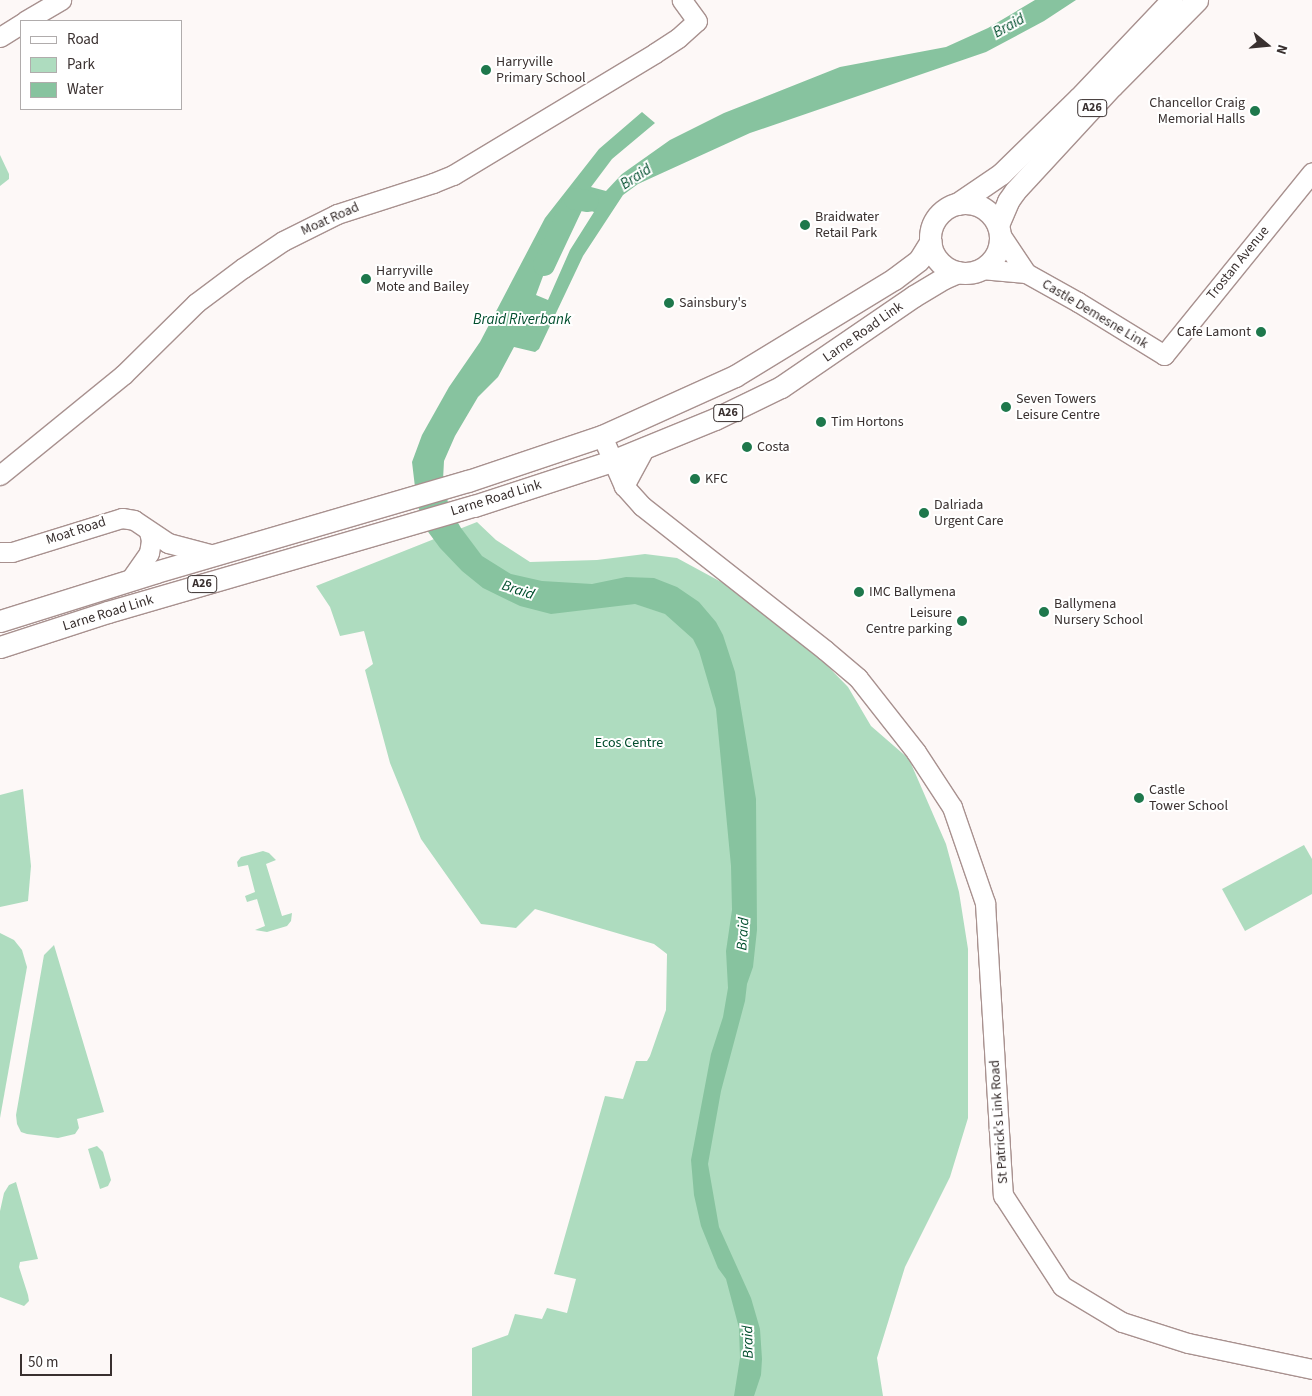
<!DOCTYPE html>
<html>
<head>
<meta charset="utf-8">
<style>
  body { margin:0 }
  #map { position:relative; width:1312px; height:1396px; overflow:hidden; background:#fdf8f7; font-family:"Source Sans 3",sans-serif }
  div>[style] { position:absolute }
  .green>* { inset:0; background:#aedcbf }
  .water>* { inset:0; background:#87c39f }
  .river>* { height:22px; margin:-11px; padding:0 11px; transform-origin:11px; border-radius:11px; background:#87c39f }
  .roads { filter:drop-shadow(1px 0 #a8918f) drop-shadow(-1px 0 #a8918f) drop-shadow(0 1px #a8918f) drop-shadow(0 -1px #a8918f) }
  .secondary>* { height:19px; margin:-9.5px; padding:0 9.5px; transform-origin:9.5px; border-radius:9.5px; background:#fff }
  .primary>* { height:21px; margin:-10.5px; padding:0 10.5px; transform-origin:10.5px; border-radius:10.5px; background:#fff }
  .primary>.ring { margin:-10.5px; padding:0; box-sizing:content-box; background:none; border:21px solid #fff; border-radius:50% }
  .dots>* { width:14px; height:14px; translate:-50% -50%; box-sizing:border-box; border:2px solid #fff; border-radius:50% }
  span { translate:-50% -50%; white-space:nowrap; text-align:center; line-height:1.15; -webkit-text-stroke:4px #fff; paint-order:stroke }
  .shield-label span { padding:1px 4px; background:#fff; border:1px solid; border-radius:4px; -webkit-text-stroke-width:0 }
  .shield-label { font-size:12px; color:#39302f; font-weight:700 }
  .poi-label { font-size:14px; color:#39302f }
  .left { translate:0 -50%; text-align:left }
  .right { translate:-100% -50%; text-align:right }
  .street-label { font-size:14px; color:#39302f }
  .park-label { font-size:14px; color:#004c2c }
  .water-label { font-size:15px; color:#004e2d; font-style:italic }
  .legend { position:absolute; left:20px; top:20px; width:162px; height:90px; box-sizing:border-box; background:#fff; border:1px solid #b0acac; margin:0; padding:6px 9px; list-style:none; font-size:15px; color:#39302f }
  .legend li { display:flex; align-items:center; gap:10px; height:25px }
  .legend b { width:25px; border:1px solid #b0acac }
  .north { position:absolute; left:1242px; top:20px; width:50px; height:50px; -webkit-text-stroke:4px #fff; paint-order:stroke; rotate:107deg; font-size:14px; font-weight:700; line-height:20px; text-align:center; color:#39302f }
  .north::after { content:''; display:block; margin:auto; width:18px; height:22px; background:#39302f; clip-path:polygon(50% 0,100% 100%,50% 72%,0 100%) }
  .scale { position:absolute; left:20px; top:1354px; width:92px; height:22px; box-sizing:border-box; border:2px solid #39302f; border-top:0; padding-left:6px; font-size:15px; line-height:18px; white-space:nowrap; color:#39302f; -webkit-text-stroke:4px #fff; paint-order:stroke }
</style>
</head>
<body>
<div id="map">
  <div class="green">
    <i style="clip-path:polygon(0 155px,9px 174px,9px 179px,0 186px)"></i>
    <i style="clip-path:polygon(477px 522px,496px 540px,530px 562px,597px 560px,645px 554px,677px 558px,773px 610px,848px 687px,871px 726px,909px 759px,946px 844px,959px 892px,968px 949px,968px 1118px,950px 1177px,905px 1267px,877px 1358px,883px 1396px,472px 1396px,472px 1348px,508px 1335px,515px 1314px,542px 1319px,547px 1308px,567px 1313px,576px 1279px,554px 1274px,605px 1096px,623px 1099px,636px 1061px,647px 1061px,650px 1056px,666px 1010px,667px 954px,654px 944px,535px 909px,516px 928px,481px 924px,421px 839px,390px 763px,365px 670px,373px 664px,364px 631px,340px 636px,330px 607px,316px 586px)"></i>
    <i style="clip-path:polygon(23px 789px,31px 866px,28px 901px,0 907px,0 795px)"></i>
    <i style="clip-path:polygon(1304px 845px,1312px 859px,1312px 894px,1245px 931px,1222px 889px)"></i>
    <i style="clip-path:polygon(263px 851px,269px 853px,276px 860px,266px 864px,282px 916px,292px 913px,291px 921px,287px 926px,267px 932px,255px 930px,265px 926px,257px 899px,247px 902px,245px 896px,255px 892px,248px 865px,238px 867px,237px 862px,241px 857px)"></i>
    <i style="clip-path:polygon(0 933px,14px 940px,22px 950px,27px 967px,0 1118px)"></i>
    <i style="clip-path:polygon(54px 945px,104px 1112px,77px 1119px,79px 1128px,75px 1134px,58px 1138px,27px 1134px,21px 1132px,17px 1124px,16px 1115px,44px 955px)"></i>
    <i style="clip-path:polygon(97px 1146px,103px 1152px,111px 1180px,108px 1186px,100px 1189px,88px 1149px)"></i>
    <i style="clip-path:polygon(16px 1182px,38px 1259px,20px 1262px,19px 1267px,28px 1295px,29px 1301px,24px 1306px,0 1297px,0 1211px,4px 1193px,9px 1185px)"></i>
  </div>
  <div class="water">
    <i style="clip-path:polygon(evenodd,1035px 0,1076px 0,1044px 21px,986px 52px,750px 133px,638px 184px,623px 195px,583px 256px,539px 349px,535px 352px,514px 347px,498px 377px,478px 397px,455px 436px,444px 461px,443px 480px,449px 507px,461px 528px,482px 556px,511px 574px,542px 581px,592px 584px,626px 577px,654px 578px,677px 587px,699px 602px,716px 622px,723px 635px,735px 672px,756px 799px,757px 930px,753px 967px,747px 984px,745px 1001px,721px 1091px,708px 1164px,719px 1227px,751px 1298px,760px 1329px,762px 1359px,761px 1375px,754px 1396px,734px 1396px,740px 1358px,739px 1328px,726px 1279px,718px 1268px,701px 1226px,694px 1195px,691px 1160px,711px 1054px,723px 1017px,728px 988px,726px 951px,732px 910px,731px 866px,716px 709px,699px 651px,693px 639px,665px 614px,635px 604px,551px 614px,520px 606px,483px 588px,462px 571px,440px 548px,426px 529px,417px 504px,412px 462px,422px 435px,449px 387px,480px 342px,545px 218px,599px 149px,642px 112px,655px 123px,612px 159px,591px 187px,606px 191px,622px 174px,670px 140px,724px 113px,840px 67px,946px 47px,988px 28px,1035px 0,582px 208px,594px 212px,570px 250px,548px 300px,536px 295px,549px 260px,558px 244px,556px 233px,564px 214px,574px 214px,582px 208px)"></i>
  </div>
  <div class="river">
    <i style="left:544px;top:265px;width:73px;rotate:-64.8deg"></i>
    <i style="left:575px;top:199px;width:13px;rotate:9deg"></i>
  </div>
  <div class="roads">
    <div class="secondary">
      <i style="left:25px;top:21px;width:42px;rotate:-30.3deg"></i>
      <i style="left:0;top:37px;width:25px;rotate:-32deg"></i>
      <i style="left:1000px;top:234px;width:47px;rotate:56.3deg"></i>
      <i style="left:981px;top:269px;width:45px;rotate:5.1deg"></i>
      <i style="left:1026px;top:273px;width:60px;rotate:29.1deg"></i>
      <i style="left:1078px;top:302px;width:101px;rotate:31.6deg"></i>
      <i style="left:1164px;top:355px;width:235px;rotate:-51deg"></i>
      <i style="left:602px;top:436px;width:55px;rotate:66.3deg"></i>
      <i style="left:624px;top:486px;width:27px;rotate:48deg"></i>
      <i style="left:642px;top:506px;width:233px;rotate:38.2deg"></i>
      <i style="left:825px;top:650px;width:43px;rotate:40.3deg"></i>
      <i style="left:858px;top:678px;width:94px;rotate:51.9deg"></i>
      <i style="left:916px;top:752px;width:66px;rotate:56.8deg"></i>
      <i style="left:952px;top:807px;width:102px;rotate:71deg"></i>
      <i style="left:985px;top:903px;width:293px;rotate:86.5deg"></i>
      <i style="left:1003px;top:1195px;width:108px;rotate:57deg"></i>
      <i style="left:1062px;top:1286px;width:70px;rotate:31deg"></i>
      <i style="left:1122px;top:1322px;width:69px;rotate:17.7deg"></i>
      <i style="left:1188px;top:1343px;width:127px;rotate:11.8deg"></i>
      <i style="left:0;top:475px;width:159px;rotate:-39.1deg"></i>
      <i style="left:123px;top:375px;width:103px;rotate:-44.6deg"></i>
      <i style="left:196px;top:303px;width:59px;rotate:-36.7deg"></i>
      <i style="left:243px;top:268px;width:48px;rotate:-34deg"></i>
      <i style="left:283px;top:241px;width:60px;rotate:-26.6deg"></i>
      <i style="left:337px;top:214px;width:101px;rotate:-17.9deg"></i>
      <i style="left:433px;top:183px;width:22px;rotate:-22deg"></i>
      <i style="left:453px;top:175px;width:236px;rotate:-31.1deg"></i>
      <i style="left:655px;top:53px;width:27px;rotate:-33deg"></i>
      <i style="left:678px;top:38px;width:25px;rotate:-42deg"></i>
      <i style="left:697px;top:21px;width:26px;rotate:-126deg"></i>
      <i style="left:624px;top:486px;width:44px;rotate:-61.7deg"></i>
      <i style="left:0;top:552px;width:12px"></i>
      <i style="left:12px;top:552px;width:115px;rotate:-17.2deg"></i>
      <i style="left:122px;top:518px;width:12px;rotate:9deg"></i>
      <i style="left:134px;top:520px;width:41px;rotate:34.1deg"></i>
      <i style="left:168px;top:543px;width:48px;rotate:14.6deg"></i>
      <i style="left:130px;top:580px;width:33px;rotate:-55deg"></i>
      <i style="left:149px;top:553px;width:13px;rotate:-81deg"></i>
      <i style="left:151px;top:540px;width:8px;rotate:-104deg"></i>
    </div>
    <div class="primary">
      <i class="ring" style="left:930px;top:203px;width:49px;height:49px"></i>
      <i style="left:957px;top:204px;width:53px;rotate:-34.3deg"></i>
      <i style="left:1001px;top:174px;width:109px;rotate:-44.3deg"></i>
      <i style="left:1079px;top:98px;width:135px;rotate:-46.5deg"></i>
      <i style="left:998px;top:225px;width:26px;rotate:-67deg"></i>
      <i style="left:1008px;top:201px;width:12px;rotate:-55deg"></i>
      <i style="left:1015px;top:191px;width:143px;rotate:-47.3deg"></i>
      <i style="left:1112px;top:86px;width:121px;rotate:-45.3deg"></i>
      <i style="left:0;top:621px;width:164px;rotate:-17.4deg"></i>
      <i style="left:156px;top:572px;width:325px;rotate:-16.3deg"></i>
      <i style="left:468px;top:481px;width:141px;rotate:-18.6deg"></i>
      <i style="left:602px;top:436px;width:146px;rotate:-24.3deg"></i>
      <i style="left:735px;top:376px;width:186px;rotate:-31.4deg"></i>
      <i style="left:894px;top:279px;width:31px;rotate:-37deg"></i>
      <i style="left:919px;top:260px;width:22px;rotate:-58deg"></i>
      <i style="left:0;top:647px;width:114px;rotate:-18deg"></i>
      <i style="left:108px;top:612px;width:381px;rotate:-16.2deg"></i>
      <i style="left:474px;top:506px;width:145px;rotate:-18.1deg"></i>
      <i style="left:612px;top:461px;width:111px;rotate:-22.2deg"></i>
      <i style="left:715px;top:419px;width:73px;rotate:-25.9deg"></i>
      <i style="left:781px;top:387px;width:161px;rotate:-34.4deg"></i>
      <i style="left:914px;top:296px;width:35px;rotate:-31deg"></i>
      <i style="left:944px;top:278px;width:15px;rotate:-23deg"></i>
    </div>
  </div>
  <div class="dots">
    <i style="left:486px;top:70px;background:#1e784c"></i>
    <i style="left:1255px;top:111px;background:#1e784c"></i>
    <i style="left:805px;top:225px;background:#1e784c"></i>
    <i style="left:366px;top:279px;background:#1e784c"></i>
    <i style="left:669px;top:303px;background:#1e784c"></i>
    <i style="left:1261px;top:332px;background:#1e784c"></i>
    <i style="left:1006px;top:407px;background:#1e784c"></i>
    <i style="left:821px;top:422px;background:#1e784c"></i>
    <i style="left:747px;top:447px;background:#1e784c"></i>
    <i style="left:695px;top:479px;background:#1e784c"></i>
    <i style="left:924px;top:513px;background:#1e784c"></i>
    <i style="left:859px;top:592px;background:#1e784c"></i>
    <i style="left:1044px;top:612px;background:#1e784c"></i>
    <i style="left:962px;top:621px;background:#1e784c"></i>
    <i style="left:1139px;top:798px;background:#1e784c"></i>
  </div>
  <div class="shield-label">
    <span style="left:1092px;top:108px">A26</span>
    <span style="left:728px;top:413px">A26</span>
    <span style="left:202px;top:584px">A26</span>
  </div>
  <div class="poi-label">
    <span class="left" style="left:496px;top:70px">Harryville<br>Primary School</span>
    <span class="right" style="left:1245px;top:111px">Chancellor Craig<br>Memorial Halls</span>
    <span class="left" style="left:815px;top:225px">Braidwater<br>Retail Park</span>
    <span class="left" style="left:376px;top:279px">Harryville<br>Mote and Bailey</span>
    <span class="left" style="left:679px;top:303px">Sainsbury's</span>
    <span class="right" style="left:1251px;top:332px">Cafe Lamont</span>
    <span class="left" style="left:1016px;top:407px">Seven Towers<br>Leisure Centre</span>
    <span class="left" style="left:831px;top:422px">Tim Hortons</span>
    <span class="left" style="left:757px;top:447px">Costa</span>
    <span class="left" style="left:705px;top:479px">KFC</span>
    <span class="left" style="left:934px;top:513px">Dalriada<br>Urgent Care</span>
    <span class="left" style="left:869px;top:592px">IMC Ballymena</span>
    <span class="left" style="left:1054px;top:612px">Ballymena<br>Nursery School</span>
    <span class="right" style="left:952px;top:621px">Leisure<br>Centre parking</span>
    <span class="left" style="left:1149px;top:798px">Castle<br>Tower School</span>
  </div>
  <div class="street-label">
    <span style="left:330px;top:219px;rotate:-24deg">Moat Road</span>
    <span style="left:1238px;top:263px;rotate:-51deg">Trostan Avenue</span>
    <span style="left:1095px;top:314px;rotate:31deg">Castle Demesne Link</span>
    <span style="left:863px;top:332px;rotate:-35deg">Larne Road Link</span>
    <span style="left:496px;top:498px;rotate:-17deg">Larne Road Link</span>
    <span style="left:76px;top:531px;rotate:-18deg">Moat Road</span>
    <span style="left:108px;top:613px;rotate:-17deg">Larne Road Link</span>
    <span style="left:999px;top:1122px;rotate:-94deg">St Patrick’s Link Road</span>
  </div>
  <div class="park-label">
    <span style="left:629px;top:743px">Ecos Centre</span>
  </div>
  <div class="water-label">
    <span style="left:1009px;top:26px;rotate:-29deg">Braid</span>
    <span style="left:636px;top:177px;rotate:-33deg">Braid</span>
    <span style="left:522px;top:320px">Braid Riverbank</span>
    <span style="left:518px;top:590px;rotate:18deg">Braid</span>
    <span style="left:743px;top:934px;rotate:-86deg">Braid</span>
    <span style="left:748px;top:1342px;rotate:-91deg">Braid</span>
  </div>
  <ul class="legend">
  <li><b style="height:6px;background:#fff"></b>Road</li>
  <li><b style="height:14px;background:#aedcbf"></b>Park</li>
  <li><b style="height:14px;background:#87c39f"></b>Water</li>
  </ul>
  <div class="north">N</div>
  <div class="scale">50 m</div>
</div>
</body>
</html>
